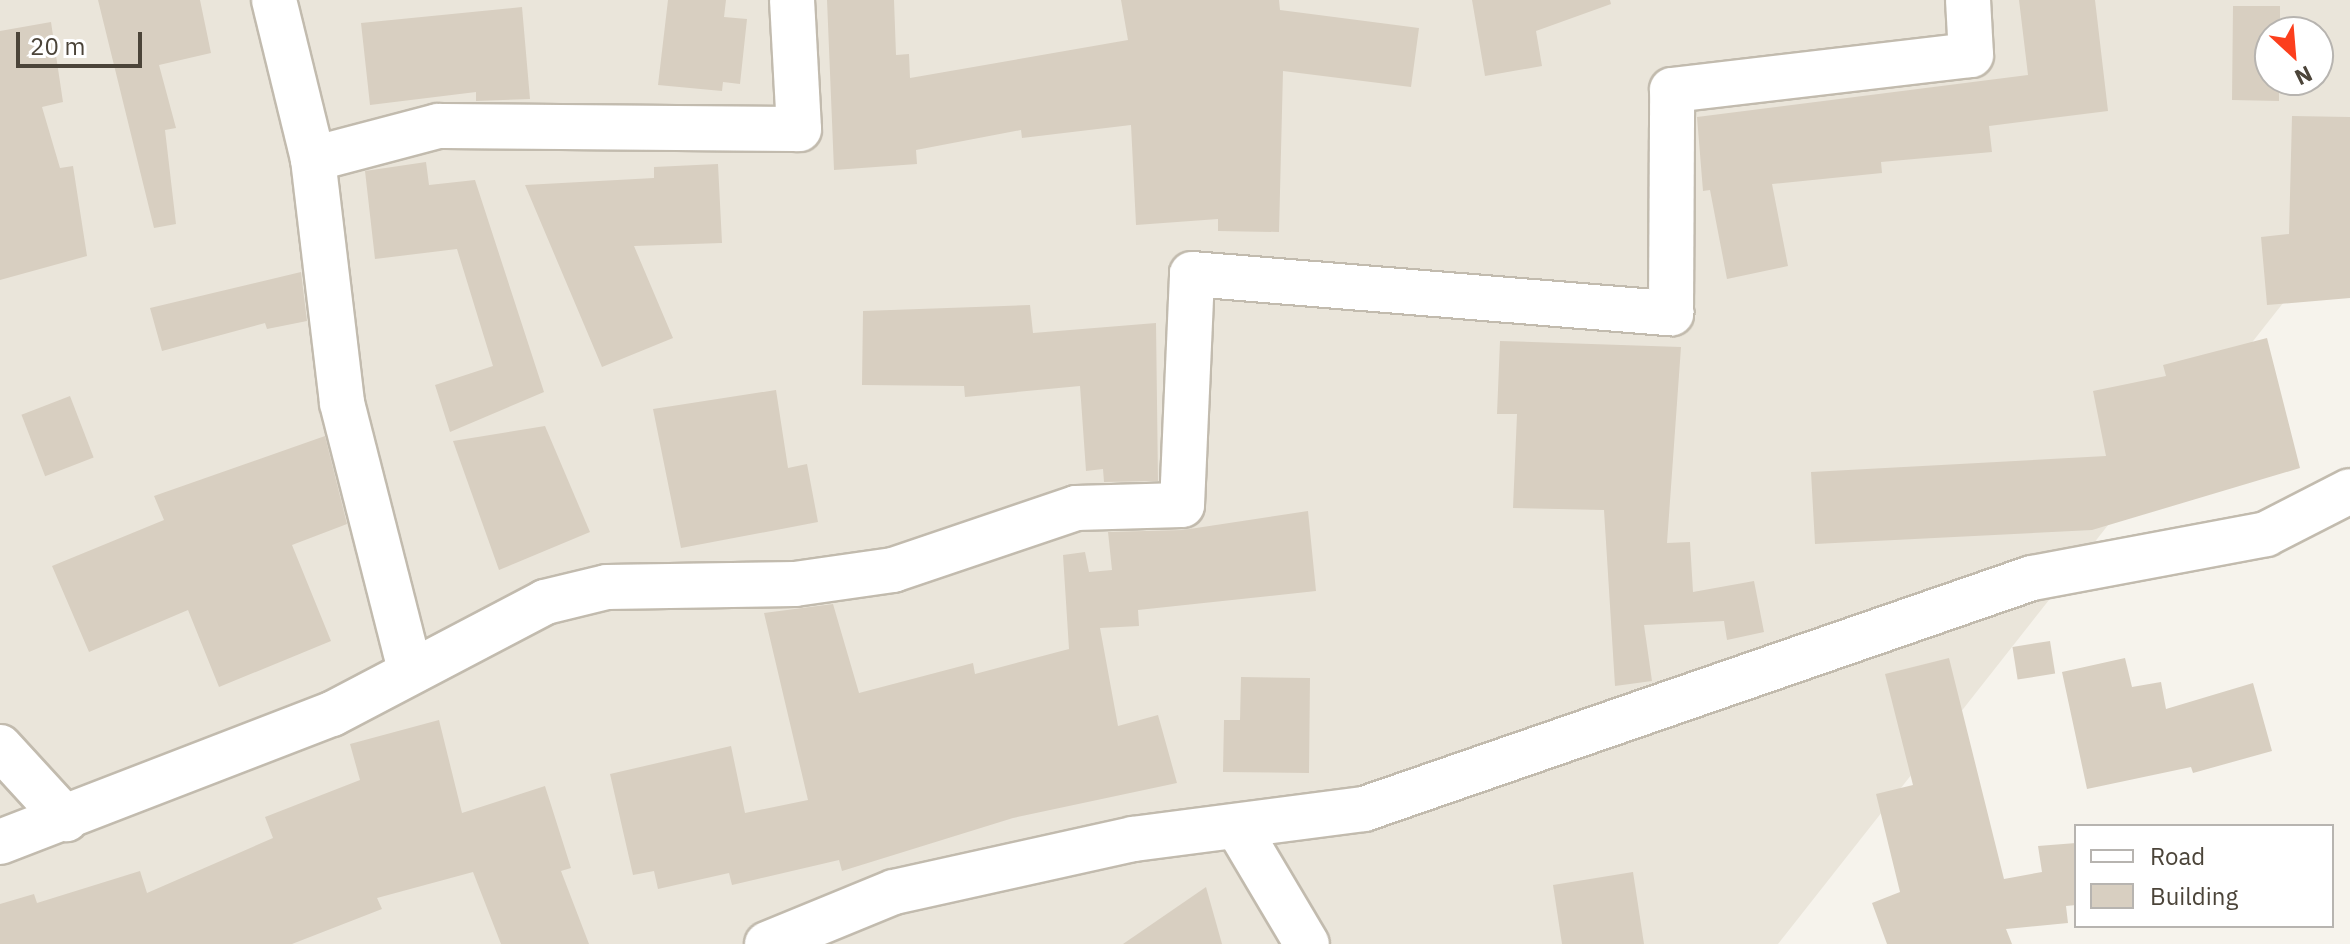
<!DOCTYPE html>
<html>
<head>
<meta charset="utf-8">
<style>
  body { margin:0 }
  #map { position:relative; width:2350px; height:944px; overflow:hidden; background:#f6f3ec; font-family:"IBM Plex Sans",sans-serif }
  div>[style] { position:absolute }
  .residential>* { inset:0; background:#eae5da }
  .building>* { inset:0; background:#d8cfc1; transform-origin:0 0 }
  .roads { filter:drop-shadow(2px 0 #c2bbae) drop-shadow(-2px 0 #c2bbae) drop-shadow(0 2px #c2bbae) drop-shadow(0 -2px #c2bbae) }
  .minor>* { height:44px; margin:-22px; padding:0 22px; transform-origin:22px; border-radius:22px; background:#fff }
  span { translate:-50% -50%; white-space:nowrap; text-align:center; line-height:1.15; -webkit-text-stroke:6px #fff; paint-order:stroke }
  .legend { position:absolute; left:2074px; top:824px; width:260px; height:104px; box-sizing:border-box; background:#fff; border:2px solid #b7b4b0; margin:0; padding:10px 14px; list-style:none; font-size:24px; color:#4b4439 }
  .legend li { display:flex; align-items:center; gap:16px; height:40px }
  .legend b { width:40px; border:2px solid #b7b4b0 }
  .north { position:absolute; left:2254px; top:16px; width:80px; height:80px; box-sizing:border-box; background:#fff; border:2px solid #b7b4b0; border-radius:50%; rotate:154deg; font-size:22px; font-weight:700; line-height:32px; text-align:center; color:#4b4439 }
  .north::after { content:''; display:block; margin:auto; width:28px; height:36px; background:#fc3f1d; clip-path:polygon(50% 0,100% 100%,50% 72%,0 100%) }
  .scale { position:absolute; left:16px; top:32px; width:126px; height:36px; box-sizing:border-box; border:4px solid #4b4439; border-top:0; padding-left:10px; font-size:24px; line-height:28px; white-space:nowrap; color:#4b4439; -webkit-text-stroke:6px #fff; paint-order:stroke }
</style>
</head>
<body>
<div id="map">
  <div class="residential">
    <i style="clip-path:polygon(evenodd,0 0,2350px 0,2350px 218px,1778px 944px,0 944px,0 0,2270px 32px,2318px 32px,2318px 80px,2270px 80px,2270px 32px)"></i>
  </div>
  <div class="building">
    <i style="clip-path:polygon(98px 0,200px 0,211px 53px,159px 65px,176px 128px,165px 130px,176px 224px,154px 228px)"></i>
    <i style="clip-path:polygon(668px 0,726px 0,724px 17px,747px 19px,740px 84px,723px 82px,722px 91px,658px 85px)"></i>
    <i style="clip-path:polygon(827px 0,894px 0,896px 55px,909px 54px,910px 78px,1128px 40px,1121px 0,1279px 0,1280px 10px,1419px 28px,1411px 87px,1283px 71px,1279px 232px,1218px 231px,1218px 219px,1136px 225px,1131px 125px,1022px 138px,1021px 130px,916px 150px,917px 164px,834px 170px)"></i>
    <i style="clip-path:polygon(1472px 0,1610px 0,1611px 4px,1536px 31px,1542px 66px,1485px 76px)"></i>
    <i style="clip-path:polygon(2019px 0,2095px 0,2108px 111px,1989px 126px,1992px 152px,1881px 162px,1882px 173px,1772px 184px,1788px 266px,1727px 279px,1710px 190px,1703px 191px,1697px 117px,2028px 75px)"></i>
    <i style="clip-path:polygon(2233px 6px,2280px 6px,2280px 32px,2270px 32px,2270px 80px,2279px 80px,2279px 101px,2232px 100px)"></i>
    <i style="clip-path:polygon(522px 7px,530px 99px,476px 101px,476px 92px,370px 105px,361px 23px)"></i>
    <i style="clip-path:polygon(51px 22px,63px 102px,42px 107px,60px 168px,73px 166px,87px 256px,0 280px,0 31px)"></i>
    <i style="clip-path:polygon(2292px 116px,2350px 117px,2350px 298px,2267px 305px,2261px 237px,2289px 234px)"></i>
    <i style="clip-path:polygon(426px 162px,429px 185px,475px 180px,544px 392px,450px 432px,435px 385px,493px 366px,457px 249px,375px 259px,365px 171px)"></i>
    <i style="clip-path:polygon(718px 164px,722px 243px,634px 246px,673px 338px,602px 367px,525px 185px,654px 178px,654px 167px)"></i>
    <i style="clip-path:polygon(301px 272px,307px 321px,267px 329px,265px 323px,162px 351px,150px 308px)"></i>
    <i style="clip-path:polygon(1030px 305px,1033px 333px,1156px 323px,1158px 481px,1104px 482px,1103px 469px,1086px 471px,1080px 386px,965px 397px,964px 386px,862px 385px,863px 311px)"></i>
    <i style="clip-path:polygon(2267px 338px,2300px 468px,2092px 530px,1815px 544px,1811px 472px,2106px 456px,2093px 391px,2166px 376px,2163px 365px)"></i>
    <i style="clip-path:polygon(1500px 341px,1681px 347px,1667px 543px,1690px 542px,1693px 592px,1754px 581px,1764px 632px,1727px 640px,1724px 621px,1644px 625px,1652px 681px,1615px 686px,1604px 510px,1513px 508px,1517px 414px,1497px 414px)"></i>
    <i style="clip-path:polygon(776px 390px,788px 468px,807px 464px,818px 522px,681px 548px,653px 409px)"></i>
    <i style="left:70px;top:396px;width:66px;height:52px;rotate:69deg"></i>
    <i style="clip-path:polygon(545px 426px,590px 532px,499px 570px,453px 441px)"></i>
    <i style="clip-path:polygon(325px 436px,347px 524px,292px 545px,331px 641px,219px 687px,188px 610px,89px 652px,52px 566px,164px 520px,154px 496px)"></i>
    <i style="clip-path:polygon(1308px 511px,1316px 591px,1138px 610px,1139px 626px,1100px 628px,1118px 726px,1158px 715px,1177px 783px,1013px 818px,842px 871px,839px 860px,732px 885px,729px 873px,658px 889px,654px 871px,633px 875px,610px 774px,731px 746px,745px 813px,808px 800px,764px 613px,833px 604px,859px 693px,973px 663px,975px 674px,1069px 649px,1063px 555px,1085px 552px,1089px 572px,1112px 570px,1108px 532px,1183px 530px)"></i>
    <i style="left:2050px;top:641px;width:33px;height:38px;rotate:81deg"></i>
    <i style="clip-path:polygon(1949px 658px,2004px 879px,2042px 872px,2038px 846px,2076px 843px,2076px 905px,2066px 906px,2068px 923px,2006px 929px,2012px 944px,1887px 944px,1872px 903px,1900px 892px,1876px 794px,1913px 785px,1885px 674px)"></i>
    <i style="clip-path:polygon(2125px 658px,2132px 687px,2161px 682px,2166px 709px,2253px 683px,2272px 751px,2193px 773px,2191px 767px,2087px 789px,2062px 672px)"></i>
    <i style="clip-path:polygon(1241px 677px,1310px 678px,1309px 773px,1223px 772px,1224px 720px,1240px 720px)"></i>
    <i style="clip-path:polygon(439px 720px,462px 813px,545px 786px,571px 868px,561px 871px,589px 944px,501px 944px,473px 872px,377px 898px,382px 909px,292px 944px,0 944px,0 904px,34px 894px,37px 903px,140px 871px,147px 893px,273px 838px,265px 817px,360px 780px,350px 744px)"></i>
    <i style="clip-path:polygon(1633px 872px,1644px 944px,1562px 944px,1553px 885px)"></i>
    <i style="clip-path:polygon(1206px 887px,1222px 944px,1123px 944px)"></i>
  </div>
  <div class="roads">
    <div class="minor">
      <i style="left:274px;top:0;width:164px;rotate:76.2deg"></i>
      <i style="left:313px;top:159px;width:246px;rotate:83.2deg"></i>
      <i style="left:342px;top:403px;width:276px;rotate:75.7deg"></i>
      <i style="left:313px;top:159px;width:129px;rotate:-14.8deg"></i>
      <i style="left:438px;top:126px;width:361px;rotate:0.5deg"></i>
      <i style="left:799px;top:129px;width:129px;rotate:-93.1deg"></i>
      <i style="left:0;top:747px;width:98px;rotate:47.5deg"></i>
      <i style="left:1238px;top:828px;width:135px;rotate:59.3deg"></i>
      <i style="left:0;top:842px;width:356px;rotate:-21.1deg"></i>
      <i style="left:332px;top:714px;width:241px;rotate:-27.7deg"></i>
      <i style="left:545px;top:602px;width:64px;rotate:-13.6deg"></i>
      <i style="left:607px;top:587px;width:188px;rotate:-0.9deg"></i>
      <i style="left:795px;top:584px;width:99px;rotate:-8.1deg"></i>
      <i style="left:893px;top:570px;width:193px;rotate:-18.7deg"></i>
      <i style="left:1076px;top:508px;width:106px;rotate:-1.6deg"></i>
      <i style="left:1182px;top:505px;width:231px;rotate:-87.5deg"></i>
      <i style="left:1192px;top:274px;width:481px;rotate:4.7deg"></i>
      <i style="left:1671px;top:313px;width:223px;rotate:-89.7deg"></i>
      <i style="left:1672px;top:90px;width:301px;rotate:-6.7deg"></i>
      <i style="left:1971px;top:55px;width:55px;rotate:-93.1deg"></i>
      <i style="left:767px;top:944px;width:137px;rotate:-22.3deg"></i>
      <i style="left:894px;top:892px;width:245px;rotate:-12.5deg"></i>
      <i style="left:1133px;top:839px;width:233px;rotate:-7.4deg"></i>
      <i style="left:1364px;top:809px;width:707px;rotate:-19.08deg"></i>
      <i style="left:2032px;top:578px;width:238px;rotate:-10.6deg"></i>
      <i style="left:2266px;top:534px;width:94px;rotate:-27.1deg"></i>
    </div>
  </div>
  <ul class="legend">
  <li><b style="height:10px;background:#fff"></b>Road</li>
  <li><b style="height:22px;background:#d8cfc1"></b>Building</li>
  </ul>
  <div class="north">N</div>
  <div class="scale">20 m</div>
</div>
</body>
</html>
